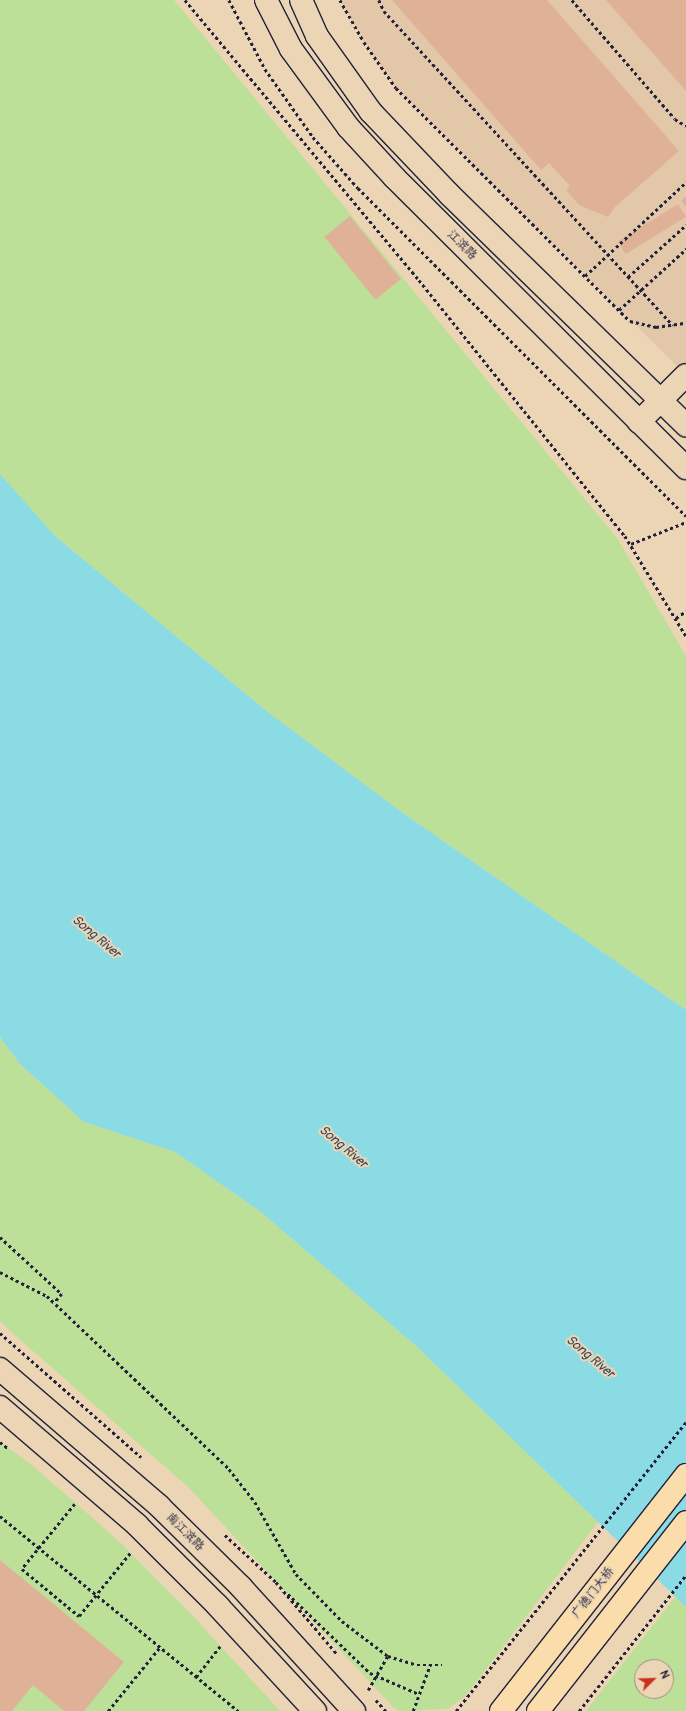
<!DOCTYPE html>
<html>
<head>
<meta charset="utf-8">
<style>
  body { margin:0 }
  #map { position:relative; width:686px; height:1711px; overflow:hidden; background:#ebd5b4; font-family:Pangolin,"LXGW WenKai TC",sans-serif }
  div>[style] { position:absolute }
  .built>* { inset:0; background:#e3c7a9 }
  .green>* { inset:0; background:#bde099 }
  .water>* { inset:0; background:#8adbe4 }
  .building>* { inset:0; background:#dfb297; transform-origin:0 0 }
  .path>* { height:2.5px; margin-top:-1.25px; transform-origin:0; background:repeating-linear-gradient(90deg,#22223b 0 3px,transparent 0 6px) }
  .roads { filter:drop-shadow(1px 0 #22223b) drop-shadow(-1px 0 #22223b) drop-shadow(0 1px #22223b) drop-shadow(0 -1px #22223b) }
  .street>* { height:22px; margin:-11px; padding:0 11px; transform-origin:11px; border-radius:11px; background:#ebd5b4 }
  .secondary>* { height:22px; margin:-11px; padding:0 11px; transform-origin:11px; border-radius:11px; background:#ebd5b4 }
  .primary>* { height:22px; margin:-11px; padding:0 11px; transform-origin:11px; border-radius:11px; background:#fbddab }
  span { translate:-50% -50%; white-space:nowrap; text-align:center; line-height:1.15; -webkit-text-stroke:4px #ebd5b4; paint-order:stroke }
  .street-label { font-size:12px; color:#22223b }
  .water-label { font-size:13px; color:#37475d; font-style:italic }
  .north { position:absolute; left:634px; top:1659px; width:40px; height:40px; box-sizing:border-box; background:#ebd5b4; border:1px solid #9b8d84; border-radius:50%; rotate:67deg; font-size:11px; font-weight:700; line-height:16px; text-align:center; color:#22223b }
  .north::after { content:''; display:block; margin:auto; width:14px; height:18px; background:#c8321e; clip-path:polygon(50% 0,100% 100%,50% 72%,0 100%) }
</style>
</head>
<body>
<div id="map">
  <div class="built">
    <i style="clip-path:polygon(340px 0,686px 0,686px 375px,396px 88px,364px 42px)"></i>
  </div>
  <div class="green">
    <i style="clip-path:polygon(0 0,174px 0,617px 538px,686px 656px,686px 1010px,400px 811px,269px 713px,56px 537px,0 474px)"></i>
    <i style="clip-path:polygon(0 1037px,20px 1064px,84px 1122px,175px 1152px,261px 1212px,416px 1346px,598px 1522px,477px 1681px,464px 1697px,448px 1709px,400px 1711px,394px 1708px,188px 1487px,0 1322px)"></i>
    <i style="clip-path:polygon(0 1442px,32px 1465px,120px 1542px,193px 1616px,280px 1711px,0 1711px)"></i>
    <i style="clip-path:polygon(evenodd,675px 1597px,686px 1607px,686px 1711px,586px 1711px,675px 1597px,642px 1667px,666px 1667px,666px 1691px,642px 1691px,642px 1667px)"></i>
  </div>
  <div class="water">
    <i style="clip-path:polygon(0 474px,56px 537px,269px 713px,400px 811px,686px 1010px,686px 1607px,416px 1346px,261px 1212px,175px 1152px,84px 1122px,20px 1064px,0 1037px)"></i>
  </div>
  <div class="building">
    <i style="clip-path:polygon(392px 0,547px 0,679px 151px,615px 207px,608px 217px,579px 205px,566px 190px,570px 186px,549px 163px,541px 170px)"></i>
    <i style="clip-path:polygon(606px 0,686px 0,686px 91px)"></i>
    <i style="clip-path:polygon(686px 196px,686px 207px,681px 201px)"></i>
    <i style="left:678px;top:204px;width:15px;height:71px;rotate:58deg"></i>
    <i style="left:350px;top:216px;width:81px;height:33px;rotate:51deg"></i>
    <i style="clip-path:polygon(0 1560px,124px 1662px,84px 1711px,64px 1711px,33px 1685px,12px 1711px,0 1711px)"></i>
  </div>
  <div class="path">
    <i style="left:185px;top:0;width:365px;rotate:50.1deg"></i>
    <i style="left:419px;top:280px;width:329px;rotate:51.2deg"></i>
    <i style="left:625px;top:536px;width:117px;rotate:58.6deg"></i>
    <i style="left:229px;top:0;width:78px;rotate:62.4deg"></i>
    <i style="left:265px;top:69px;width:83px;rotate:54.8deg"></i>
    <i style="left:313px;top:137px;width:68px;rotate:48.6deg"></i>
    <i style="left:358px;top:188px;width:464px;rotate:45deg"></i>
    <i style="left:340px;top:0;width:48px;rotate:60.3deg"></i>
    <i style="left:364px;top:42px;width:56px;rotate:55.2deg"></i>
    <i style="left:396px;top:88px;width:330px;rotate:44.9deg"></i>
    <i style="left:630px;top:321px;width:27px;rotate:13deg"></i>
    <i style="left:656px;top:327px;width:30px;rotate:-8deg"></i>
    <i style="left:379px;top:0;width:12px;rotate:66deg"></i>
    <i style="left:384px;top:11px;width:427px;rotate:47.4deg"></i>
    <i style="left:572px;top:0;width:157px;rotate:49.1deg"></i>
    <i style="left:675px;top:119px;width:13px;rotate:32deg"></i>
    <i style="left:585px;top:276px;width:138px;rotate:-42.9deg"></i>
    <i style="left:628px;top:277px;width:78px;rotate:-41.9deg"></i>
    <i style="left:619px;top:310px;width:91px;rotate:-42.3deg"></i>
    <i style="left:631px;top:544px;width:59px;rotate:-21.8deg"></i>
    <i style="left:676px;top:618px;width:12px;rotate:-35deg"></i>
    <i style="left:0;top:1237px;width:84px;rotate:42.6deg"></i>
    <i style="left:62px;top:1294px;width:11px;rotate:131deg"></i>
    <i style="left:0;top:1272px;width:53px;rotate:27.1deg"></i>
    <i style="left:47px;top:1296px;width:251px;rotate:43.5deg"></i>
    <i style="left:229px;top:1469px;width:42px;rotate:51.8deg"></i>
    <i style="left:255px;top:1502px;width:83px;rotate:60.3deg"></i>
    <i style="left:296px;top:1574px;width:66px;rotate:45.6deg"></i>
    <i style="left:342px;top:1621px;width:58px;rotate:37.3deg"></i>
    <i style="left:388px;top:1656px;width:30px;rotate:17deg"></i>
    <i style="left:417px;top:1665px;width:25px"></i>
    <i style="left:0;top:1333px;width:188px;rotate:41.3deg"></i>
    <i style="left:0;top:1442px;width:11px;rotate:38deg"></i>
    <i style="left:75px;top:1504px;width:84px;rotate:129.2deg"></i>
    <i style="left:22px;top:1569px;width:74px;rotate:39.5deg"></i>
    <i style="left:79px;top:1616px;width:81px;rotate:-51deg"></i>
    <i style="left:0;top:1516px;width:308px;rotate:39.3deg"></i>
    <i style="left:225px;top:1535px;width:69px;rotate:42.7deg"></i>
    <i style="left:276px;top:1582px;width:94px;rotate:49.7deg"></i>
    <i style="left:288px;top:1594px;width:114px;rotate:43.9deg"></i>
    <i style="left:370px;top:1673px;width:53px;rotate:23.2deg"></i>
    <i style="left:196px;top:1677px;width:39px;rotate:-52deg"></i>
    <i style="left:368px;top:1690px;width:39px;rotate:-60deg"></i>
    <i style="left:376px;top:1700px;width:15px;rotate:48deg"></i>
    <i style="left:108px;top:1711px;width:82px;rotate:-50.9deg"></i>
    <i style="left:413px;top:1711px;width:49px;rotate:-69.7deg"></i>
    <i style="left:456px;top:1711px;width:369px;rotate:-51.5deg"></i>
    <i style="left:579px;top:1711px;width:173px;rotate:-51.8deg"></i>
  </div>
  <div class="roads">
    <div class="street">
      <i style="left:639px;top:422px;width:66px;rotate:-45deg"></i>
    </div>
    <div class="secondary">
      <i style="left:266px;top:0;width:55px;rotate:63deg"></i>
      <i style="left:291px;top:49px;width:97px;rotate:53.8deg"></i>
      <i style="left:348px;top:127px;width:69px;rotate:47.3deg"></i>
      <i style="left:395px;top:178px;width:411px;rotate:44.9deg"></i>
      <i style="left:301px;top:0;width:39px;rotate:66deg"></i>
      <i style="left:317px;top:36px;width:93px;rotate:54.6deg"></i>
      <i style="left:371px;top:112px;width:115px;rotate:46.4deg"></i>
      <i style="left:450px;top:195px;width:330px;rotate:44.3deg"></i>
      <i style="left:0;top:1369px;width:210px;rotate:40.7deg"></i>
      <i style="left:159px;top:1506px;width:115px;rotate:44.6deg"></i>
      <i style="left:241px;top:1587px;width:168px;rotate:47.7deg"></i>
      <i style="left:0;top:1407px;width:181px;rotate:40.7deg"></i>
      <i style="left:137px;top:1525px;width:115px;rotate:45deg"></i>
      <i style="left:218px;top:1606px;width:143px;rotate:47.3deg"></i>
    </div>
    <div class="primary">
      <i style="left:501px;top:1711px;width:300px;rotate:-51.9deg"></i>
      <i style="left:538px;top:1711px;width:240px;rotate:-51.9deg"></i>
    </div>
  </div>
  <div class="street-label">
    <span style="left:462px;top:245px;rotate:45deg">江滨路</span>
    <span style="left:185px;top:1532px;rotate:45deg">南江滨路</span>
    <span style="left:593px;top:1593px;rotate:-52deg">广德门大桥</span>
  </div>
  <div class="water-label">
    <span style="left:96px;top:937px;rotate:40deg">Song River</span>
    <span style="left:343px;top:1147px;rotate:40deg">Song River</span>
    <span style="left:590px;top:1357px;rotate:40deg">Song River</span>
  </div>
  <div class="north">N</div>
</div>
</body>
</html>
